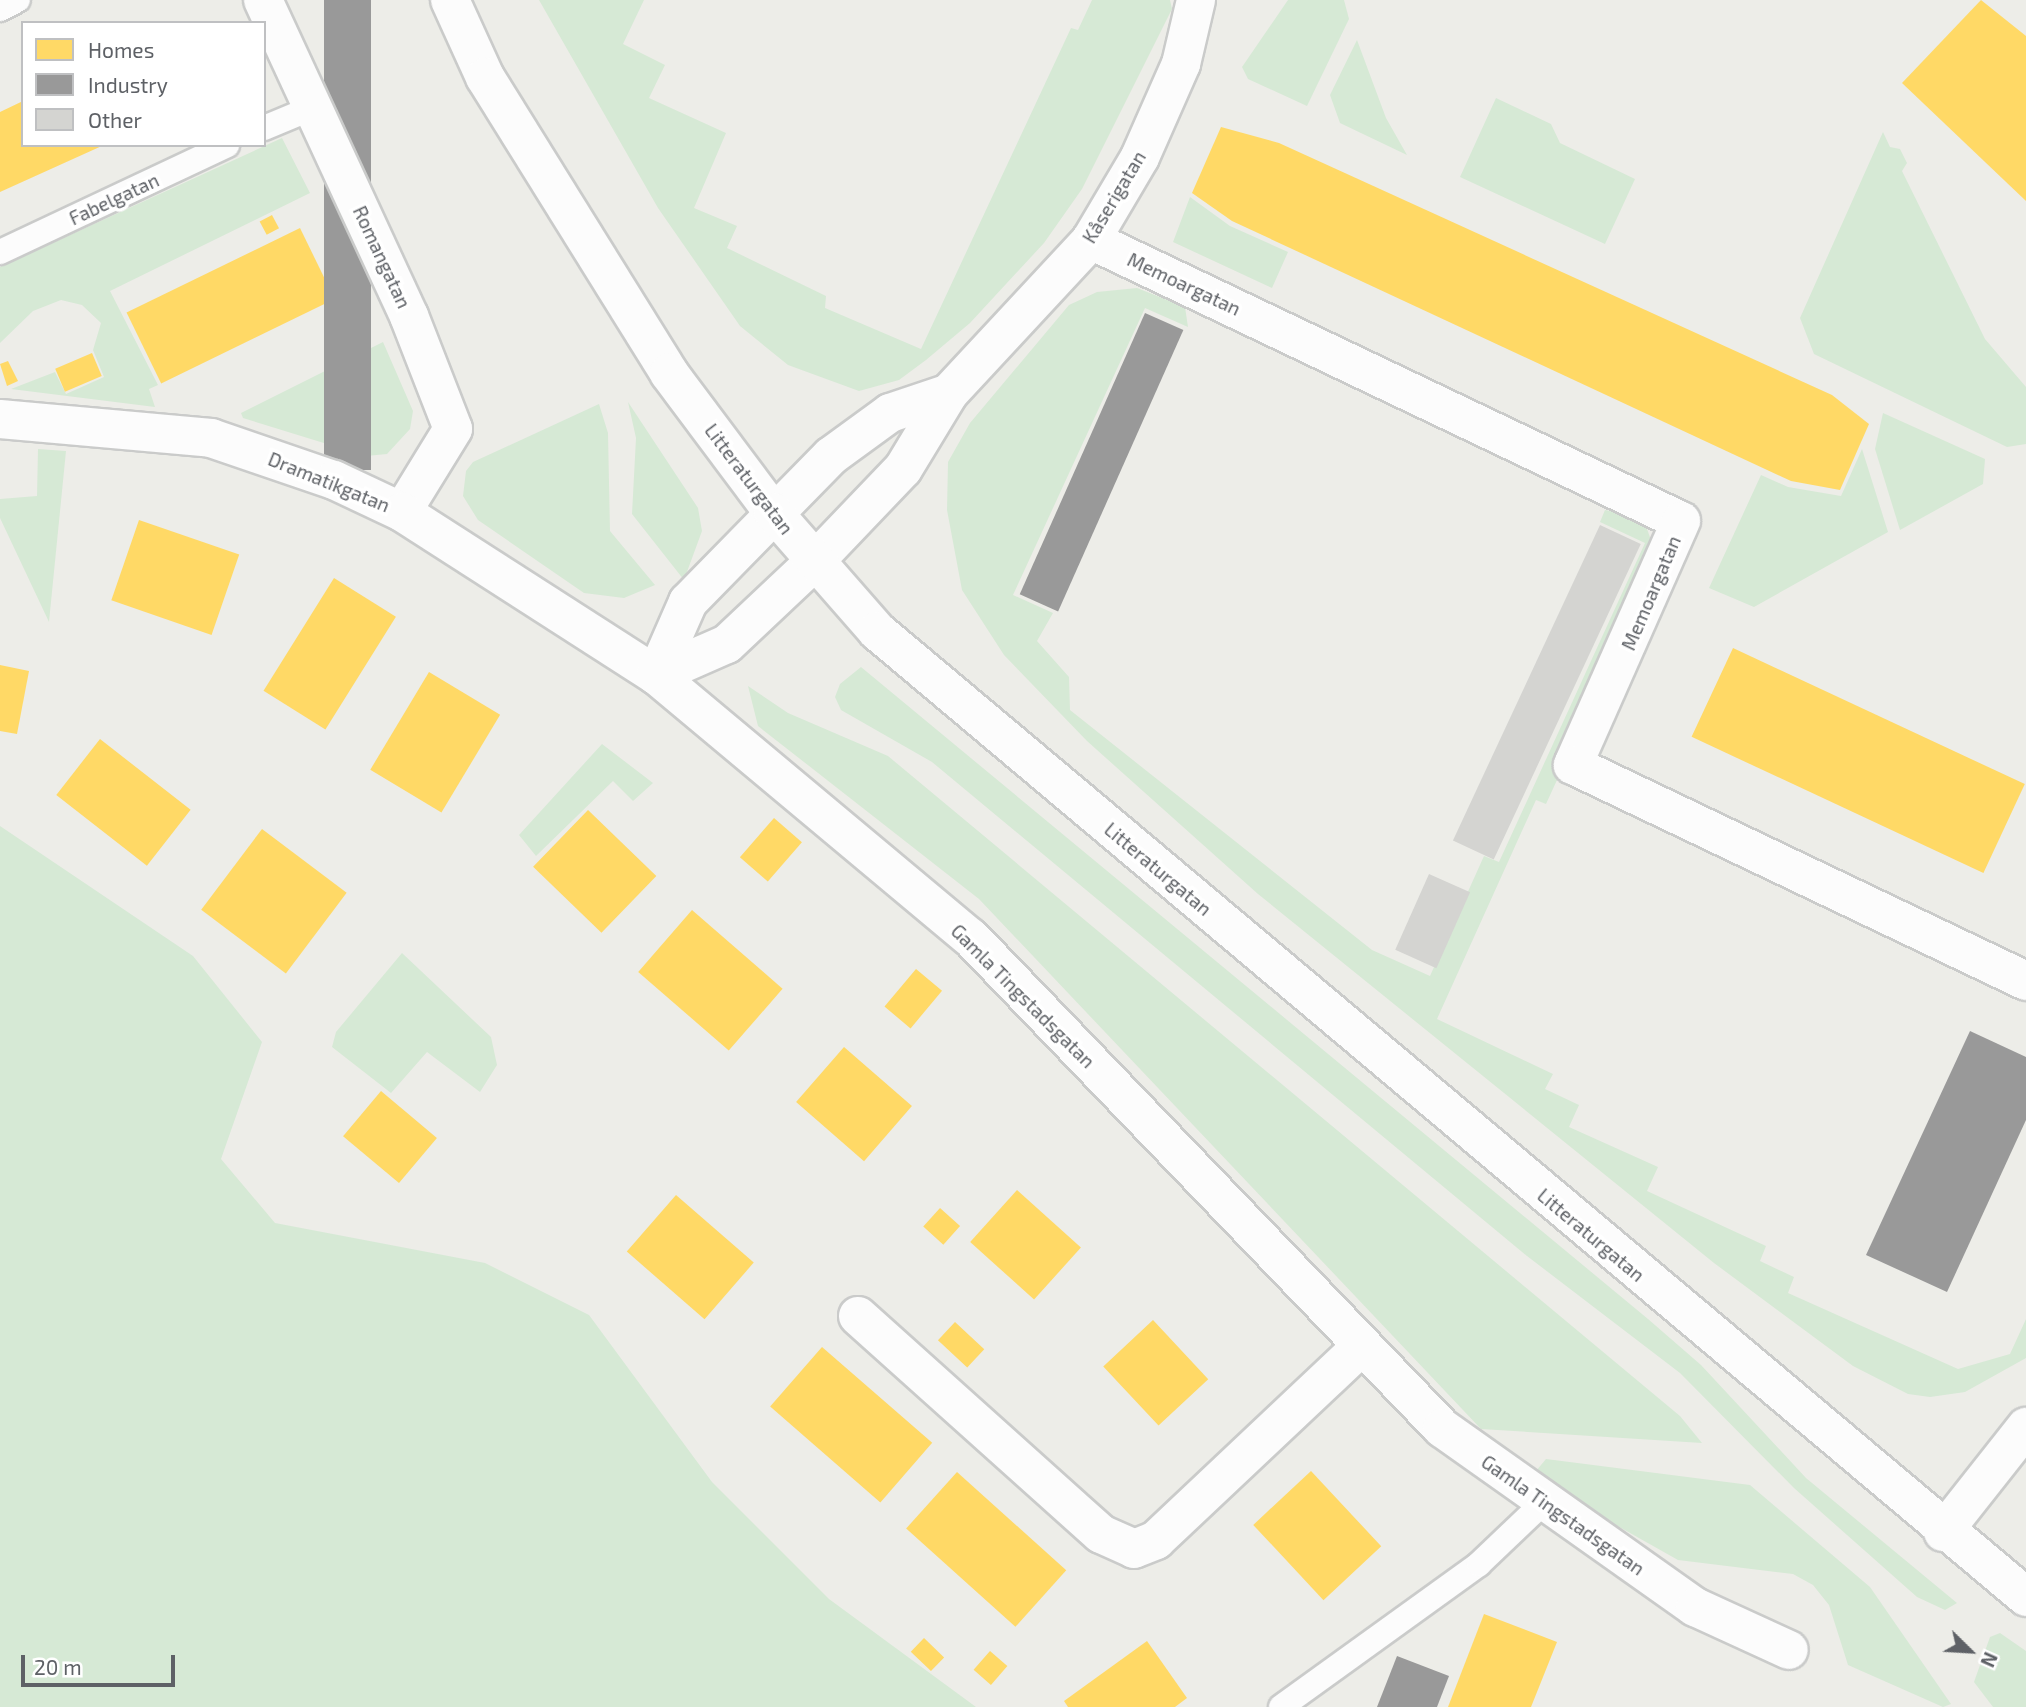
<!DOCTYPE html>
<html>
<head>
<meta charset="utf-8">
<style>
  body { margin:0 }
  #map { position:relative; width:2026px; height:1707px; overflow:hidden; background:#edede8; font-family:"Exo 2",sans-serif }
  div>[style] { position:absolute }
  .green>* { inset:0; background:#d6e9d5 }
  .homes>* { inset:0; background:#ffd966; transform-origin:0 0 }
  .industry>* { inset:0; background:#999; transform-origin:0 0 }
  .building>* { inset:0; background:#d4d4d1; transform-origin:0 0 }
  .roads { filter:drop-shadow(2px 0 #cacbca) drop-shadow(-2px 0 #cacbca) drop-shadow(0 2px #cacbca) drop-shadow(0 -2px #cacbca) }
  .lane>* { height:24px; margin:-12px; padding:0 12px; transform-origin:12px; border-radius:12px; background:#fcfcfc }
  .street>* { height:38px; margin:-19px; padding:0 19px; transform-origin:19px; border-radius:19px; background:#fcfcfc }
  .secondary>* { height:38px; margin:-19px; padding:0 19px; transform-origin:19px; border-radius:19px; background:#fcfcfc }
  span { translate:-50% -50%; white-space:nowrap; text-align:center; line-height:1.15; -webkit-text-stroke:7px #fff; paint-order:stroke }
  .street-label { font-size:19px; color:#5e6166 }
  .legend { position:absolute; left:21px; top:21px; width:245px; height:126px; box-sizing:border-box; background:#fff; border:2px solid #bfc0c2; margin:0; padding:9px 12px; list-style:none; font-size:21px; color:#5e6166 }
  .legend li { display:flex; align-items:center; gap:14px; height:35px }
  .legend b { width:35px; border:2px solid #bfc0c2 }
  .north { position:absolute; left:1935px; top:1616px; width:70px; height:70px; -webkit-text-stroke:5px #fff; paint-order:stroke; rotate:114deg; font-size:19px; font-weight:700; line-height:28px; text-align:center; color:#5e6166 }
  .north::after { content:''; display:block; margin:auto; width:24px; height:32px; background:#5e6166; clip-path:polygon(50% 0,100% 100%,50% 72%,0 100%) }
  .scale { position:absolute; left:21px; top:1655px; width:154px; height:32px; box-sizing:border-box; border:4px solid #5e6166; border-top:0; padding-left:9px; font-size:21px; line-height:24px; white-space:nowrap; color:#5e6166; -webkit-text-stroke:5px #fff; paint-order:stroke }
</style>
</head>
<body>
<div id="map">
  <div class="green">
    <i style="clip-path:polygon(539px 0,644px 0,623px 44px,665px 65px,649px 98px,726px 133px,694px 208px,737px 226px,727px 248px,826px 296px,825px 308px,921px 349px,1071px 28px,1078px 30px,1092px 0,1170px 0,1172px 9px,1082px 189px,1044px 243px,970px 323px,926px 360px,899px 380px,859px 391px,788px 365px,740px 326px,658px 208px)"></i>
    <i style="clip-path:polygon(1288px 0,1344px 0,1349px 19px,1307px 106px,1248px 79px,1242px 67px)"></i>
    <i style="clip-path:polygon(1357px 40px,1386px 118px,1407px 155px,1340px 123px,1330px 95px)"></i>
    <i style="clip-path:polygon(1496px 98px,1551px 124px,1560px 143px,1635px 179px,1605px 244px,1460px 177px)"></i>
    <i style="clip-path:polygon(1883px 132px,1890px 147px,1900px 149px,1907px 163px,1902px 171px,1985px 339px,2026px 387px,2026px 444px,2007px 447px,1814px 354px,1800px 318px)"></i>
    <i style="clip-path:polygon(282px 138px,310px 193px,110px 291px,158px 385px,149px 389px,155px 407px,11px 389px,55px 372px,66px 394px,104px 377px,93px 350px,101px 323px,82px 305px,61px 300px,33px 311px,0 343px,0 267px)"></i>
    <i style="clip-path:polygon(1190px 197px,1230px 226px,1288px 252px,1272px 288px,1173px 242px)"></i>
    <i style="clip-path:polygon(1137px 288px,1185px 307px,1188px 327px,1145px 308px,1013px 595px,1053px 613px,1037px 641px,1069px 677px,1070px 710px,1372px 950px,1430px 976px,1484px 856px,1499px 862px,1645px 543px,1600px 522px,1605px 510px,1631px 515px,1646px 526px,1658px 560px,1546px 804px,1536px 800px,1437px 1019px,1553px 1074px,1545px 1089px,1579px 1105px,1569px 1127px,1658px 1167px,1647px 1191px,1766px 1246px,1760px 1261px,1794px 1277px,1788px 1293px,1958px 1369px,2010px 1354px,2026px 1319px,2026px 1358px,1965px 1392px,1930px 1397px,1908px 1394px,1853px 1366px,1714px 1263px,1258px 894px,1087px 741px,1004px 655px,962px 590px,947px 510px,948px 462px,970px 423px,1069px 305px,1097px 292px)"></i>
    <i style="clip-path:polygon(383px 342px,413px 411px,410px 429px,387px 454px,366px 456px,243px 418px,241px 413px)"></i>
    <i style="clip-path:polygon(628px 402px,698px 508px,702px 531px,684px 580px,632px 514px,636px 438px)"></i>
    <i style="clip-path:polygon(599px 404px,608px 433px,610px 531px,655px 585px,624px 598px,584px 593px,478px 520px,463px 496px,466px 471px,473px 462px)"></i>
    <i style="clip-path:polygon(1883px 413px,1985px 459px,1983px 484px,1900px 530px,1875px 449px)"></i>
    <i style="clip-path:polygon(38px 449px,66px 451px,49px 622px,0 518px,0 499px,37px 496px)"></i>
    <i style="clip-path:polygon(1862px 449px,1888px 532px,1754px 607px,1709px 588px,1761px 475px,1788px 487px,1841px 496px)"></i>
    <i style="clip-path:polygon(861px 667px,1648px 1319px,1701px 1365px,1806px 1478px,1957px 1603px,1945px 1610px,1917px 1597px,1794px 1488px,1680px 1373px,1527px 1256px,932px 762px,841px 710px,835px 697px,840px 684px)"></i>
    <i style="clip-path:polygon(748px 686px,788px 713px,888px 756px,1680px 1416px,1702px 1443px,1481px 1429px,979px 899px,758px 726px)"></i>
    <i style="clip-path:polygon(602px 744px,653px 783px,633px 801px,613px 781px,536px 856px,519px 835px)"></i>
    <i style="clip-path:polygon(0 826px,193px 956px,262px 1042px,221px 1159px,275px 1223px,485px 1263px,589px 1315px,712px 1482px,829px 1599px,976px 1707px,0 1707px)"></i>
    <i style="clip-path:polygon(402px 953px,491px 1037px,497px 1065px,480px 1092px,427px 1052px,391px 1093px,332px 1047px,336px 1032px)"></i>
    <i style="clip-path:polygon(1546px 1459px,1750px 1485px,1870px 1587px,1951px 1704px,1943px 1707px,1848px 1665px,1829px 1605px,1813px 1585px,1793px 1574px,1678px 1560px,1559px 1493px,1536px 1471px)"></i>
    <i style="clip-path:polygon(2000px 1633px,2026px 1651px,2026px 1707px,1993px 1707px,1974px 1682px,1990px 1637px)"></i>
  </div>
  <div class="homes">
    <i style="clip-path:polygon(1981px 0,2026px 36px,2026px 201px,1902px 83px)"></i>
    <i style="clip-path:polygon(23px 101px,23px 145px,104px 145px,0 192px,0 112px)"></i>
    <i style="clip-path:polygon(1221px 127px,1279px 143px,1832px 395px,1869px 424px,1840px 490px,1791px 481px,1232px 221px,1192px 193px)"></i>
    <i style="left:272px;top:215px;width:15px;height:14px;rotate:62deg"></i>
    <i style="left:300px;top:228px;width:79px;height:193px;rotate:64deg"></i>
    <i style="left:92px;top:353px;width:25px;height:40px;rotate:67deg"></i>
    <i style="clip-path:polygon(8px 361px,18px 381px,7px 386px,0 364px)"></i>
    <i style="left:139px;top:520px;width:106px;height:85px;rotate:19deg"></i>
    <i style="left:334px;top:578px;width:73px;height:133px;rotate:32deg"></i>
    <i style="left:1733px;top:648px;width:322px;height:98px;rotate:25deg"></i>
    <i style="clip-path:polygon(0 665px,29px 671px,17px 734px,0 731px)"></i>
    <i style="left:429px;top:672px;width:83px;height:114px;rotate:31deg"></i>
    <i style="left:100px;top:739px;width:115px;height:71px;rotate:38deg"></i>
    <i style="left:588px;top:810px;width:95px;height:79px;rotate:44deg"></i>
    <i style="left:774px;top:818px;width:37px;height:52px;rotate:41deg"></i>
    <i style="left:262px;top:829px;width:106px;height:101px;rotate:37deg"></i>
    <i style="left:692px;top:910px;width:120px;height:82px;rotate:41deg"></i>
    <i style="left:916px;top:969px;width:34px;height:49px;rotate:40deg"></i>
    <i style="left:844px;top:1047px;width:90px;height:73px;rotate:41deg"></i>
    <i style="left:381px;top:1091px;width:73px;height:59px;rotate:40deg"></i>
    <i style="left:1017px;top:1190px;width:86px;height:70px;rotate:42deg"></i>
    <i style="left:676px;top:1195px;width:103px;height:75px;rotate:41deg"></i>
    <i style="left:940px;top:1208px;width:27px;height:25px;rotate:42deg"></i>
    <i style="left:1153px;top:1320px;width:81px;height:68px;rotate:47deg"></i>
    <i style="left:955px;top:1322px;width:40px;height:25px;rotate:43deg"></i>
    <i style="left:822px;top:1347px;width:146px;height:79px;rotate:41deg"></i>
    <i style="left:1311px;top:1471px;width:103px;height:79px;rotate:47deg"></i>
    <i style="left:957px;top:1472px;width:147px;height:76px;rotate:42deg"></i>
    <i style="clip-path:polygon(1484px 1614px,1557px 1642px,1531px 1707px,1448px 1707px)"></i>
    <i style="left:924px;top:1638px;width:28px;height:19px;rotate:44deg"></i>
    <i style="clip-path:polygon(1147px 1641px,1187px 1698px,1175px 1707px,1068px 1707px,1064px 1701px)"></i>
    <i style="left:990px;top:1651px;width:23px;height:25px;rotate:41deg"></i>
  </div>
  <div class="industry">
    <i style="left:324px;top:0;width:47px;height:470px"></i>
    <i style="left:1145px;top:313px;width:42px;height:308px;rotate:24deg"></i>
    <i style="clip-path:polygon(1970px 1031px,2026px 1057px,2026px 1120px,1947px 1292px,1866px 1255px)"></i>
    <i style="clip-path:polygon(1397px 1656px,1449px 1676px,1437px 1707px,1377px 1707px)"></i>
  </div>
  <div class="building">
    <i style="left:1600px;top:525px;width:45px;height:348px;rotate:25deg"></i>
    <i style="left:1429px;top:874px;width:45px;height:83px;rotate:24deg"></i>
  </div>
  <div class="roads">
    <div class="lane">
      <i style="left:0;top:9px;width:20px;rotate:-27deg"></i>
      <i style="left:264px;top:128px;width:52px;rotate:-22.6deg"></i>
      <i style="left:0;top:252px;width:251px;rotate:-25.2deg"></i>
      <i style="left:1281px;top:1707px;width:244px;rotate:-35.8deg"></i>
      <i style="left:1479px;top:1564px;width:88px;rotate:-43.6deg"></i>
    </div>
    <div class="street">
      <i style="left:263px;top:0;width:348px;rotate:65.2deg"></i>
      <i style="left:409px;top:316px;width:121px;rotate:68.7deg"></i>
      <i style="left:453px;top:429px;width:97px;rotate:121.6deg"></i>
      <i style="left:1091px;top:240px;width:653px;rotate:25.47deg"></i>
      <i style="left:1681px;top:521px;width:267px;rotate:113.9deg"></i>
      <i style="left:1573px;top:765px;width:502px;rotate:25.49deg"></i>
      <i style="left:0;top:419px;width:212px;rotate:5.1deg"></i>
      <i style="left:211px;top:438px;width:130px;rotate:18.9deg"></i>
      <i style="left:334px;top:480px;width:75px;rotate:25.2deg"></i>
      <i style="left:402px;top:512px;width:302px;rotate:32.7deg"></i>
      <i style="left:656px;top:675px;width:410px;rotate:39.9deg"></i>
      <i style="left:971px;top:938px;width:680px;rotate:46.13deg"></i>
      <i style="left:1442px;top:1428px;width:310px;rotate:35.3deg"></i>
      <i style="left:1695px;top:1607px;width:103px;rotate:24.6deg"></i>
      <i style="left:656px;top:675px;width:77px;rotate:-23.6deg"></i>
      <i style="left:727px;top:644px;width:121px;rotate:-43.3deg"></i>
      <i style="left:815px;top:561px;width:127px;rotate:-46.3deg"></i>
      <i style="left:903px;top:469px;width:89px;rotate:-58.8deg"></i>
      <i style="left:949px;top:393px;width:209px;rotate:-47.1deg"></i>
      <i style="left:1091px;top:240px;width:96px;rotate:-59.4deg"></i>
      <i style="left:1140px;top:157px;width:102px;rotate:-66.2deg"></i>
      <i style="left:1181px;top:64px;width:66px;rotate:-76.8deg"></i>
      <i style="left:656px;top:675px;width:80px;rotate:-66.3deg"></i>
      <i style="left:688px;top:602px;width:204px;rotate:-45.6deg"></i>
      <i style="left:831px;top:456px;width:73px;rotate:-36.1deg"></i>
      <i style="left:890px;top:413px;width:62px;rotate:-18.7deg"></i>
      <i style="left:858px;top:1316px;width:326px;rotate:41.9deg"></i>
      <i style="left:1101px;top:1534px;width:36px;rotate:24deg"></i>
      <i style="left:1134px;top:1549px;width:24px;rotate:-22deg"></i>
      <i style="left:1156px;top:1540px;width:280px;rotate:-43.3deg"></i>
      <i style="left:1943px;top:1532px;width:134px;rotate:-51.7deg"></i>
    </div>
    <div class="secondary">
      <i style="left:450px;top:0;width:85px;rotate:65.6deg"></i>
      <i style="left:485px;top:77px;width:349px;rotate:58.1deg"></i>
      <i style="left:669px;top:373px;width:174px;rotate:53.2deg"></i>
      <i style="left:773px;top:512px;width:158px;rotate:48.8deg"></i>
      <i style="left:877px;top:631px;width:1501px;rotate:40.05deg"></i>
    </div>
  </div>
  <div class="street-label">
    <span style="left:1114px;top:197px;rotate:-59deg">Kåserigatan</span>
    <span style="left:114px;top:199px;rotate:-25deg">Fabelgatan</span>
    <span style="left:382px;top:257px;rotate:65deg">Romangatan</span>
    <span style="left:1184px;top:284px;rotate:25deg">Memoargatan</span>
    <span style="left:749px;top:479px;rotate:53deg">Litteraturgatan</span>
    <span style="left:329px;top:482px;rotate:22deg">Dramatikgatan</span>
    <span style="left:1651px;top:593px;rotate:-67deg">Memoargatan</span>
    <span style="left:1158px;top:869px;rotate:40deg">Litteraturgatan</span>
    <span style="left:1023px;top:996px;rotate:45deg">Gamla Tingstadsgatan</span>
    <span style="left:1591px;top:1235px;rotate:40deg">Litteraturgatan</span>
    <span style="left:1563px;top:1515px;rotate:35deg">Gamla Tingstadsgatan</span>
  </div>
  <ul class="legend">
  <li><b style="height:19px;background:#ffd966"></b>Homes</li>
  <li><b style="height:19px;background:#999"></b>Industry</li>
  <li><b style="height:19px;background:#d4d4d1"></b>Other</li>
  </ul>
  <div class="north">N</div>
  <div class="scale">20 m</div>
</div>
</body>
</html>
